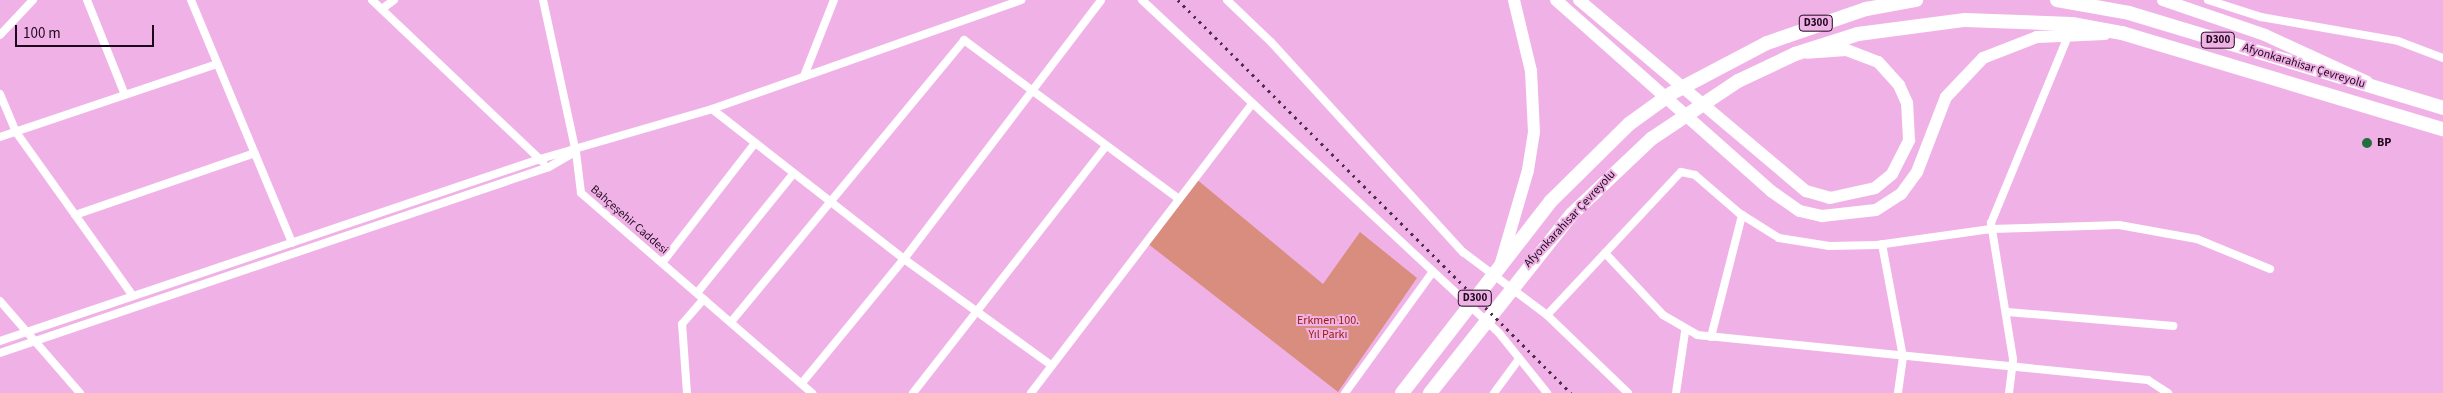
<!DOCTYPE html>
<html>
<head>
<meta charset="utf-8">
<style>
  body { margin:0 }
  #map { position:relative; width:2443px; height:393px; overflow:hidden; background:#f0b2e6; font-family:"Source Sans 3",sans-serif }
  div>[style] { position:absolute }
  .green>* { inset:0; background:#d98d7e }
  .minor>* { height:8px; margin:-4px; padding:0 4px; transform-origin:4px; border-radius:4px; background:#fff }
  .primary>* { height:12px; margin:-6px; padding:0 6px; transform-origin:6px; border-radius:6px; background:#fff }
  .trunk>* { height:14px; margin:-7px; padding:0 7px; transform-origin:7px; border-radius:7px; background:#fff }
  .rail>* { height:2.5px; margin-top:-1.25px; transform-origin:0; background:repeating-linear-gradient(90deg,#4d2f49 0 2.5px,transparent 0 7.5px) }
  .dots>* { width:14px; height:14px; translate:-50% -50%; box-sizing:border-box; border:2px solid #f0b2e6; border-radius:50% }
  span { translate:-50% -50%; white-space:nowrap; text-align:center; line-height:1.15; -webkit-text-stroke:4px #f0b2e6; paint-order:stroke }
  .shield-label span { padding:1px 4px; background:#f0b2e6; border:1px solid; border-radius:4px; -webkit-text-stroke-width:0 }
  .shield-label { font-size:11px; color:#1d081b; font-weight:700 }
  .street-label { font-size:12px; color:#1d081b }
  .poi-label { font-size:12px; color:#1d081b; font-weight:700 }
  .left { translate:0 -50%; text-align:left }
  .park-label { font-size:12px; color:#9c200b }
  .scale { position:absolute; left:15px; top:25px; width:139px; height:22px; box-sizing:border-box; border:2px solid #1d081b; border-top:0; padding-left:6px; font-size:15px; line-height:18px; white-space:nowrap; color:#1d081b; -webkit-text-stroke:4px #f0b2e6; paint-order:stroke }
</style>
</head>
<body>
<div id="map">
  <div class="green">
    <i style="clip-path:polygon(1195px 178px,1323px 284px,1360px 232px,1417px 278px,1338px 392px,1147px 243px)"></i>
  </div>
  <div class="minor">
    <i style="left:87px;top:0;width:102px;rotate:68.2deg"></i>
    <i style="left:191px;top:0;width:263px;rotate:67.4deg"></i>
    <i style="left:372px;top:0;width:236px;rotate:43.5deg"></i>
    <i style="left:543px;top:0;width:156px;rotate:77.8deg"></i>
    <i style="left:576px;top:152px;width:41px;rotate:83deg"></i>
    <i style="left:581px;top:193px;width:306px;rotate:40.9deg"></i>
    <i style="left:1142px;top:0;width:488px;rotate:43deg"></i>
    <i style="left:1499px;top:333px;width:77px;rotate:51.3deg"></i>
    <i style="left:1227px;top:0;width:61px;rotate:43.7deg"></i>
    <i style="left:1271px;top:42px;width:285px;rotate:47.6deg"></i>
    <i style="left:1463px;top:252px;width:105px;rotate:36.9deg"></i>
    <i style="left:2208px;top:0;width:56px;rotate:17.8deg"></i>
    <i style="left:2261px;top:17px;width:139px;rotate:9.9deg"></i>
    <i style="left:2398px;top:41px;width:48px;rotate:20.7deg"></i>
    <i style="left:382px;top:9px;width:15px;rotate:-37deg"></i>
    <i style="left:0;top:35px;width:48px;rotate:-46.7deg"></i>
    <i style="left:804px;top:76px;width:82px;rotate:-68.5deg"></i>
    <i style="left:0;top:94px;width:41px;rotate:67.2deg"></i>
    <i style="left:16px;top:132px;width:201px;rotate:54.5deg"></i>
    <i style="left:712px;top:109px;width:328px;rotate:-19.4deg"></i>
    <i style="left:0;top:137px;width:229px;rotate:-18.6deg"></i>
    <i style="left:75px;top:215px;width:190px;rotate:-19deg"></i>
    <i style="left:1882px;top:244px;width:115px;rotate:79.5deg"></i>
    <i style="left:1903px;top:357px;width:36px;rotate:98deg"></i>
    <i style="left:1605px;top:253px;width:85px;rotate:46.9deg"></i>
    <i style="left:1663px;top:315px;width:39px;rotate:30deg"></i>
    <i style="left:1697px;top:335px;width:453px;rotate:5.7deg"></i>
    <i style="left:2148px;top:380px;width:24px;rotate:33deg"></i>
    <i style="left:662px;top:263px;width:152px;rotate:-52.2deg"></i>
    <i style="left:697px;top:293px;width:154px;rotate:-51.1deg"></i>
    <i style="left:0;top:301px;width:122px;rotate:49deg"></i>
    <i style="left:2007px;top:312px;width:167px;rotate:4.8deg"></i>
    <i style="left:731px;top:322px;width:366px;rotate:-50.4deg"></i>
    <i style="left:964px;top:40px;width:267px;rotate:36.5deg"></i>
    <i style="left:1711px;top:337px;width:126px;rotate:-75.7deg"></i>
    <i style="left:0;top:341px;width:570px;rotate:-18.63deg"></i>
    <i style="left:540px;top:159px;width:179px;rotate:-16.2deg"></i>
    <i style="left:712px;top:109px;width:244px;rotate:38deg"></i>
    <i style="left:904px;top:259px;width:181px;rotate:35.8deg"></i>
    <i style="left:0;top:353px;width:580px;rotate:-18.72deg"></i>
    <i style="left:549px;top:167px;width:24px;rotate:-30deg"></i>
    <i style="left:802px;top:383px;width:161px;rotate:-50.6deg"></i>
    <i style="left:904px;top:259px;width:325px;rotate:-52.7deg"></i>
    <i style="left:687px;top:393px;width:69px;rotate:-94.1deg"></i>
    <i style="left:682px;top:324px;width:33px;rotate:-49deg"></i>
    <i style="left:913px;top:393px;width:313px;rotate:-52deg"></i>
    <i style="left:1031px;top:393px;width:364px;rotate:-52.6deg"></i>
    <i style="left:1345px;top:393px;width:148px;rotate:-54.1deg"></i>
    <i style="left:1494px;top:393px;width:42px;rotate:-53.7deg"></i>
    <i style="left:1628px;top:393px;width:112px;rotate:-136.1deg"></i>
    <i style="left:1547px;top:315px;width:196px;rotate:-46.9deg"></i>
    <i style="left:1681px;top:172px;width:14px;rotate:12deg"></i>
    <i style="left:1695px;top:175px;width:58px;rotate:40.8deg"></i>
    <i style="left:1739px;top:213px;width:47px;rotate:32deg"></i>
    <i style="left:1779px;top:238px;width:51px;rotate:9.1deg"></i>
    <i style="left:1829px;top:246px;width:48px;rotate:-1.2deg"></i>
    <i style="left:1877px;top:245px;width:115px;rotate:-8deg"></i>
    <i style="left:1991px;top:229px;width:128px;rotate:-1.8deg"></i>
    <i style="left:2119px;top:225px;width:79px;rotate:10.2deg"></i>
    <i style="left:2197px;top:239px;width:79px;rotate:22.3deg"></i>
    <i style="left:1676px;top:393px;width:62px;rotate:-81.6deg"></i>
    <i style="left:2009px;top:393px;width:34px;rotate:-83deg"></i>
    <i style="left:2013px;top:359px;width:138px;rotate:-99.2deg"></i>
    <i style="left:1991px;top:223px;width:204px;rotate:-67.6deg"></i>
  </div>
  <div class="primary">
    <i style="left:1556px;top:0;width:288px;rotate:41.6deg"></i>
    <i style="left:1771px;top:191px;width:35px;rotate:35deg"></i>
    <i style="left:1800px;top:211px;width:23px;rotate:13deg"></i>
    <i style="left:1822px;top:216px;width:54px;rotate:-6.3deg"></i>
    <i style="left:1876px;top:210px;width:30px;rotate:-33deg"></i>
    <i style="left:1901px;top:194px;width:27px;rotate:-54deg"></i>
    <i style="left:1917px;top:172px;width:80px;rotate:-68.9deg"></i>
    <i style="left:1946px;top:97px;width:54px;rotate:-46.5deg"></i>
    <i style="left:1983px;top:58px;width:58px;rotate:-21.3deg"></i>
    <i style="left:2037px;top:37px;width:68px;rotate:-2.5deg"></i>
    <i style="left:1579px;top:0;width:297px;rotate:40.1deg"></i>
    <i style="left:1806px;top:191px;width:25px;rotate:16deg"></i>
    <i style="left:1830px;top:198px;width:46px;rotate:-12.5deg"></i>
    <i style="left:1875px;top:188px;width:22px;rotate:-39deg"></i>
    <i style="left:1892px;top:174px;width:38px;rotate:-63deg"></i>
    <i style="left:1909px;top:140px;width:37px;rotate:-93deg"></i>
    <i style="left:1907px;top:103px;width:20px;rotate:-114deg"></i>
    <i style="left:1899px;top:85px;width:31px;rotate:-132deg"></i>
    <i style="left:1878px;top:62px;width:34px;rotate:-159deg"></i>
    <i style="left:1846px;top:50px;width:39px;rotate:176deg"></i>
    <i style="left:2163px;top:0;width:108px;rotate:18.9deg"></i>
    <i style="left:2265px;top:35px;width:112px;rotate:24.7deg"></i>
    <i style="left:1500px;top:266px;width:100px;rotate:-73.7deg"></i>
    <i style="left:1528px;top:170px;width:38px;rotate:-81deg"></i>
    <i style="left:1534px;top:132px;width:61px;rotate:-92.8deg"></i>
    <i style="left:1531px;top:71px;width:73px;rotate:-103.5deg"></i>
  </div>
  <div class="trunk">
    <i style="left:2057px;top:0;width:73px;rotate:10.2deg"></i>
    <i style="left:2129px;top:13px;width:328px;rotate:16.8deg"></i>
    <i style="left:1402px;top:393px;width:243px;rotate:-52.2deg"></i>
    <i style="left:1551px;top:201px;width:110px;rotate:-44.6deg"></i>
    <i style="left:1629px;top:124px;width:53px;rotate:-35.8deg"></i>
    <i style="left:1672px;top:93px;width:107px;rotate:-27.8deg"></i>
    <i style="left:1767px;top:43px;width:105px;rotate:-19deg"></i>
    <i style="left:1866px;top:9px;width:51px;rotate:-10.2deg"></i>
    <i style="left:1430px;top:393px;width:228px;rotate:-51.6deg"></i>
    <i style="left:1572px;top:214px;width:109px;rotate:-43.5deg"></i>
    <i style="left:1651px;top:139px;width:105px;rotate:-33.7deg"></i>
    <i style="left:1738px;top:81px;width:63px;rotate:-25.3deg"></i>
    <i style="left:1795px;top:54px;width:66px;rotate:-17.6deg"></i>
    <i style="left:1858px;top:34px;width:108px;rotate:-7.5deg"></i>
    <i style="left:1965px;top:20px;width:107px;rotate:2.1deg"></i>
    <i style="left:2072px;top:24px;width:51px;rotate:10.2deg"></i>
    <i style="left:2122px;top:33px;width:335px;rotate:16.7deg"></i>
  </div>
  <div class="rail">
    <i style="left:1178px;top:0;width:556px;rotate:45deg"></i>
  </div>
  <div class="dots">
    <i style="left:2367px;top:143px;background:#216e3e"></i>
  </div>
  <div class="shield-label">
    <span style="left:1816px;top:23px">D300</span>
    <span style="left:2218px;top:40px">D300</span>
    <span style="left:1475px;top:298px">D300</span>
  </div>
  <div class="street-label">
    <span style="left:2304px;top:66px;rotate:17deg">Afyonkarahisar Çevreyolu</span>
    <span style="left:1570px;top:219px;rotate:-47deg">Afyonkarahisar Çevreyolu</span>
    <span style="left:629px;top:220px;rotate:41deg">Bahçeşehir Caddesi</span>
  </div>
  <div class="poi-label">
    <span class="left" style="left:2377px;top:143px">BP</span>
  </div>
  <div class="park-label">
    <span style="left:1328px;top:328px">Erkmen 100.<br>Yıl Parkı</span>
  </div>
  <div class="scale">100 m</div>
</div>
</body>
</html>
